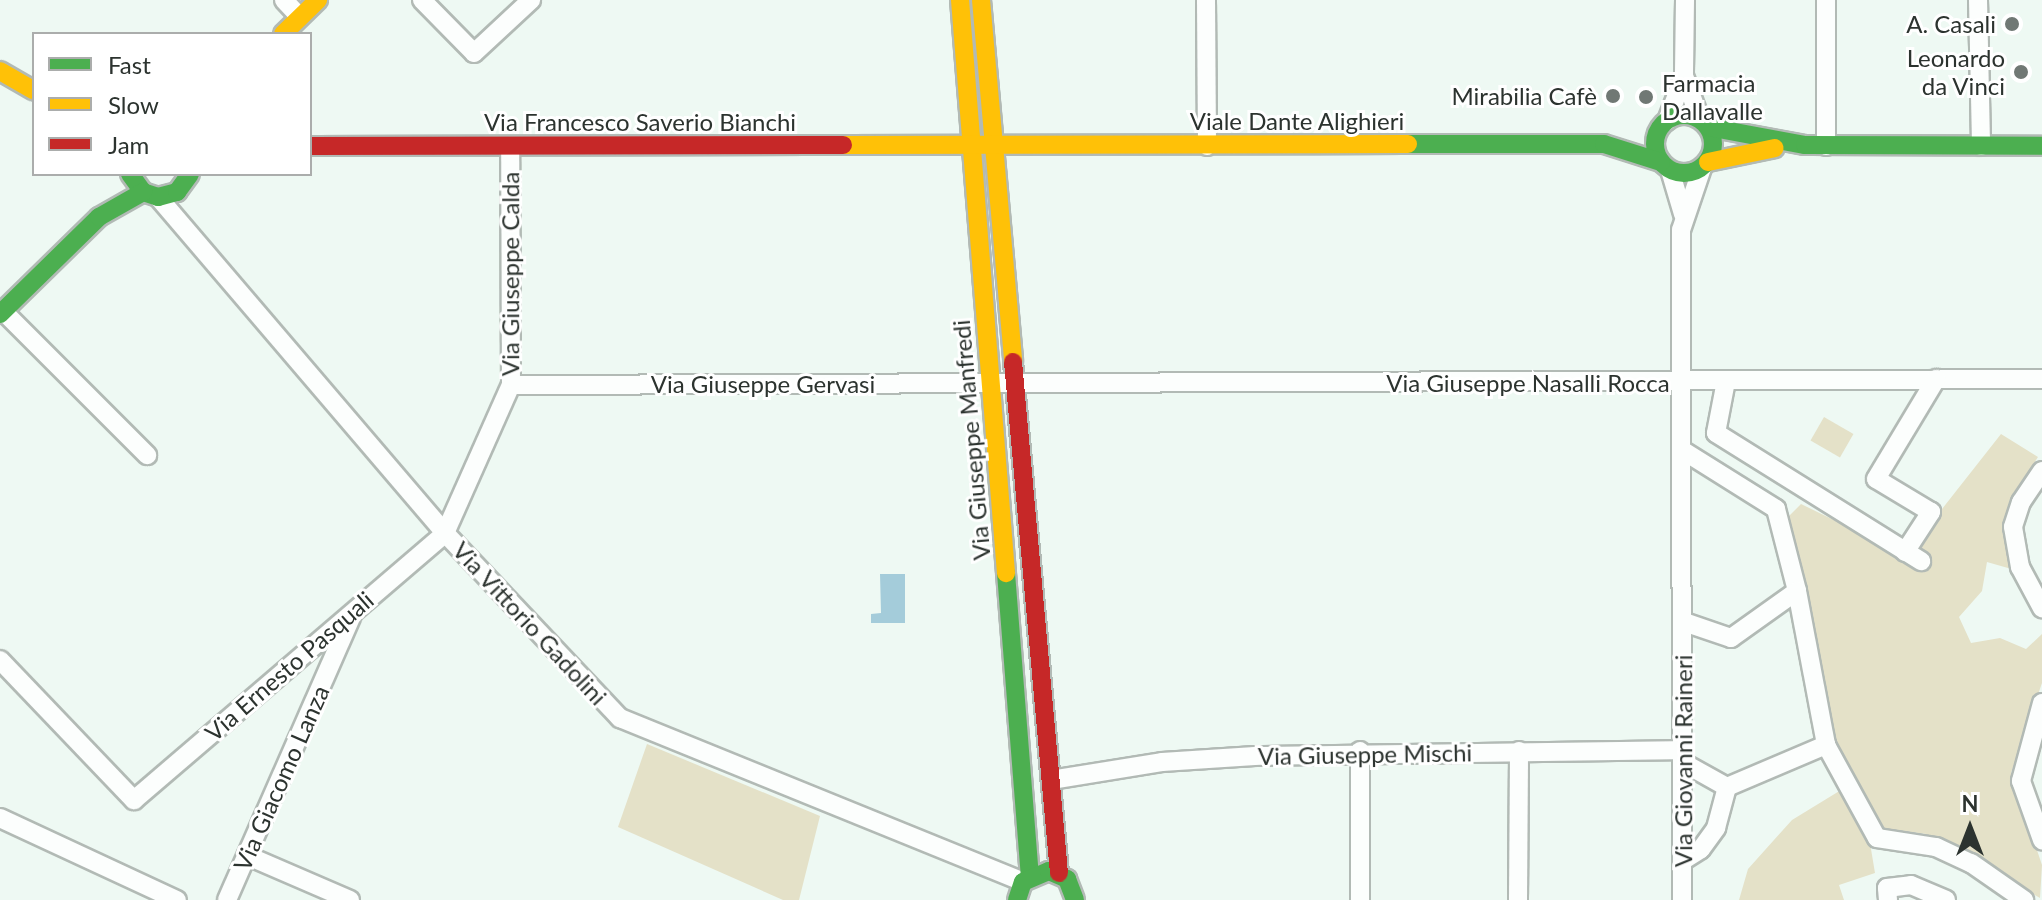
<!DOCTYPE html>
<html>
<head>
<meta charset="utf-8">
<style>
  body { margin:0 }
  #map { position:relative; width:2042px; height:900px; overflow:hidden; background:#eef9f3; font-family:Lato,sans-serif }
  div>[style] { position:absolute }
  .green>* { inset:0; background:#e4e1c8; transform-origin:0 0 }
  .water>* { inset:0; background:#a4ccda }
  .roads { filter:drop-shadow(2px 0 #b2bab5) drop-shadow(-2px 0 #b2bab5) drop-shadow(0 2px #b2bab5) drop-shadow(0 -2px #b2bab5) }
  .street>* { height:18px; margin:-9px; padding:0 9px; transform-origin:9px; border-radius:9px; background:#fcfefd }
  .fast>* { height:18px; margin:-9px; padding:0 9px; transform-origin:9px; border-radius:9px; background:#4caf50 }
  .fast>.ring { margin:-9px; padding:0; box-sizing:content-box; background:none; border:18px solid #4caf50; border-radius:50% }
  .slow>* { height:18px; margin:-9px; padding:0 9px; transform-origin:9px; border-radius:9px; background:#ffc107 }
  .jam>* { height:18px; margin:-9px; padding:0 9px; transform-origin:9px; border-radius:9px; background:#c62828 }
  .dots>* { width:22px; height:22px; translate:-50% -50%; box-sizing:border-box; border:4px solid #fff; border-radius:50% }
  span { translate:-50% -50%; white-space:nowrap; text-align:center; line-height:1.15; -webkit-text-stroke:6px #fff; paint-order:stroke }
  .poi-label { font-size:24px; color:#2c332f }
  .right { translate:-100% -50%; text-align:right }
  .left { translate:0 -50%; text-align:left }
  .street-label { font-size:24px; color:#2c332f }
  .legend { position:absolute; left:32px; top:32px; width:280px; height:144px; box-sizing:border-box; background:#fff; border:2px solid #abadac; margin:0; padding:10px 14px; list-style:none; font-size:24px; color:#2c332f }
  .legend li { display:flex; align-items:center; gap:16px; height:40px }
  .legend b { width:40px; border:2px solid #abadac }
  .north { position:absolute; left:1930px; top:788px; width:80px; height:80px; -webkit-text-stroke:6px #fff; paint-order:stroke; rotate:0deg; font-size:22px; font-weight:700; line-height:32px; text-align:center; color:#2c332f }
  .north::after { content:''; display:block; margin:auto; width:28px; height:36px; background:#2c332f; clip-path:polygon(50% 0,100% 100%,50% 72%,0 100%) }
</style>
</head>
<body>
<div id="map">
  <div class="green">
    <i style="left:1824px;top:417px;width:34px;height:27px;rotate:30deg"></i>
    <i style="clip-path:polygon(2001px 434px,2038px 457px,2010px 500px,2004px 525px,2015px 570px,1987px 562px,1982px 591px,1959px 617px,1971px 643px,2000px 638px,2026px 649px,2042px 634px,2042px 683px,2011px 773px,2042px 865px,2040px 898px,1926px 834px,1880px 828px,1835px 739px,1786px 519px,1801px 504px,1918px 561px,1909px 551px)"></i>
    <i style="clip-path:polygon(647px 744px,820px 816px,799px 900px,783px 900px,618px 827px)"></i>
    <i style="clip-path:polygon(1841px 790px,1870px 843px,1875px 873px,1839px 885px,1844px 900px,1739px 900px,1748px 869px,1792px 820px)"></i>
  </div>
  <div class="water">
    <i style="clip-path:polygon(880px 574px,905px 574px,905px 623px,871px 623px,871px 614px,881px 613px)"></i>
  </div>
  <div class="roads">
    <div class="street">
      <i style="left:284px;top:0;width:23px;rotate:47deg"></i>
      <i style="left:422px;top:0;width:74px;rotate:45.5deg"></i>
      <i style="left:474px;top:53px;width:78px;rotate:-42.9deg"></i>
      <i style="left:1206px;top:0;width:146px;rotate:89.6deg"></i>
      <i style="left:1685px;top:0;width:76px;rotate:90.8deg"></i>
      <i style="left:1684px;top:76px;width:46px;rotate:69.6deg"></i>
      <i style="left:1826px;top:0;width:146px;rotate:90deg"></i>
      <i style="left:1978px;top:0;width:146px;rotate:88.8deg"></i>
      <i style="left:1667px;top:121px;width:48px;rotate:-69.3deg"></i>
      <i style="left:1670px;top:170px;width:46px;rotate:73.5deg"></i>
      <i style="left:158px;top:197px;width:442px;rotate:49.5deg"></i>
      <i style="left:445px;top:533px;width:255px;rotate:46.6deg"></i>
      <i style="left:620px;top:718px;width:435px;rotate:22.1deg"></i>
      <i style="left:3px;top:311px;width:204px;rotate:45deg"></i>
      <i style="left:1726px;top:381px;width:53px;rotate:100.9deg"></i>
      <i style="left:1716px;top:433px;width:242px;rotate:32deg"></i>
      <i style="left:511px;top:385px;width:1531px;rotate:-0.22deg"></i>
      <i style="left:1682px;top:450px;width:111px;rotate:32.1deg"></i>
      <i style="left:1776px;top:509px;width:85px;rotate:75.6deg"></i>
      <i style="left:1797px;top:591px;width:81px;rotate:144.5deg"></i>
      <i style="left:1731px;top:638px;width:50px;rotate:-161.2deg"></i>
      <i style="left:2042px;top:471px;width:37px;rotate:124deg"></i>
      <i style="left:2021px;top:502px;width:26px;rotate:108deg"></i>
      <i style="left:2013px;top:527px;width:41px;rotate:80.1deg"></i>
      <i style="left:2020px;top:567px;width:47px;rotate:61.8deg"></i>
      <i style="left:1905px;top:552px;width:48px;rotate:-57deg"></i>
      <i style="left:1931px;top:512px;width:64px;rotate:-149deg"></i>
      <i style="left:1876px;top:479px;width:117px;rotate:-59deg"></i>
      <i style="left:1797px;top:591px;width:157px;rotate:79.3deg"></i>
      <i style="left:1826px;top:745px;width:106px;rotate:61.3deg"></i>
      <i style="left:1877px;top:838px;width:60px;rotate:8.7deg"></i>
      <i style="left:1936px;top:847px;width:38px;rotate:25deg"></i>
      <i style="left:1971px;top:863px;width:65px;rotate:34.9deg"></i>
      <i style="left:0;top:660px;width:194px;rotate:46.3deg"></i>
      <i style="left:134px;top:800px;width:410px;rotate:-40.6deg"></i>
      <i style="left:445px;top:533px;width:162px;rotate:-66deg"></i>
      <i style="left:511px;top:385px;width:239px;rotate:-90.2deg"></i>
      <i style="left:2042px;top:703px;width:81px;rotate:105.1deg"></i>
      <i style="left:2021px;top:781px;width:63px;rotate:70.4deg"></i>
      <i style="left:1360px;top:751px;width:149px;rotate:90deg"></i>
      <i style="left:1682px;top:762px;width:51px;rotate:29.1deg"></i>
      <i style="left:1727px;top:787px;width:108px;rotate:-23deg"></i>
      <i style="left:1051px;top:780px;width:112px;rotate:-9.2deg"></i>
      <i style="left:1162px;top:762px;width:93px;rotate:-3.7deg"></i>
      <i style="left:1255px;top:756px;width:427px;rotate:-0.8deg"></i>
      <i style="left:0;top:818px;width:195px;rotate:24.9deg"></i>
      <i style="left:248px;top:856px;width:111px;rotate:23.3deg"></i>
      <i style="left:1682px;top:861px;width:22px;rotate:-32deg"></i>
      <i style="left:1701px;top:849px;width:26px;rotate:-54deg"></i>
      <i style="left:1716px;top:828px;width:42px;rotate:-75deg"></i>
      <i style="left:227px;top:900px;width:309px;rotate:-66.3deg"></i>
      <i style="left:1518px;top:900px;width:149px;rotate:-89.6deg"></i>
      <i style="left:1682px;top:900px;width:670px;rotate:-90.09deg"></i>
      <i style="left:1681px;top:230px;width:65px;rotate:-71.3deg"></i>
      <i style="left:1888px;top:900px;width:12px;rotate:-95deg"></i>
      <i style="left:1887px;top:888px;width:24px;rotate:-7deg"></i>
      <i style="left:1911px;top:885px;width:38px;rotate:23deg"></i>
    </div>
    <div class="fast">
      <i class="ring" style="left:1655px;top:115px;width:40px;height:40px"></i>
      <i style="left:1708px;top:127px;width:99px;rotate:10.5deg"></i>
      <i style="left:1805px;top:145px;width:237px;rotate:0.2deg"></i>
      <i style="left:1408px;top:144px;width:196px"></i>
      <i style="left:1604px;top:144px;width:60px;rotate:17.5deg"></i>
      <i style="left:130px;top:174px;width:22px;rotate:54deg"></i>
      <i style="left:143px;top:192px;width:16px;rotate:18deg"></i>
      <i style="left:158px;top:197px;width:20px;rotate:-15deg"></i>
      <i style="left:177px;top:192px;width:22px;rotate:-54deg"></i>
      <i style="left:0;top:314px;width:139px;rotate:-44.4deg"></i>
      <i style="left:99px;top:217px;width:51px;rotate:-29.6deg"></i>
      <i style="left:1006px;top:573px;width:303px;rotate:85.5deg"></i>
      <i style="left:1017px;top:900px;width:19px;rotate:-72deg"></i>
      <i style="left:1023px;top:882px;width:28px;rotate:-23deg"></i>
      <i style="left:1049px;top:871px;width:20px;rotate:24deg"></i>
      <i style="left:1067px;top:879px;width:22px;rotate:69deg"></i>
    </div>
    <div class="slow">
      <i style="left:960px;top:0;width:575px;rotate:85.41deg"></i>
      <i style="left:981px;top:0;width:363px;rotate:84.9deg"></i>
      <i style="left:283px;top:34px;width:49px;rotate:-44.2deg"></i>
      <i style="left:0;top:71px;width:39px;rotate:30deg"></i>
      <i style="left:843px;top:145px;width:565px;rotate:-0.1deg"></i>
      <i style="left:1708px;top:162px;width:68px;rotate:-11.8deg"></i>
    </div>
    <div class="jam">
      <i style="left:310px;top:146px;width:533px;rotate:-0.11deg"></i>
      <i style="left:1013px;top:362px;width:513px;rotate:84.86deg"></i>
    </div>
  </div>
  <div class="dots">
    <i style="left:2012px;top:24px;background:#707874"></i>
    <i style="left:2021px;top:72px;background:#707874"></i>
    <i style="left:1613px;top:96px;background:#707874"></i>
    <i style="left:1646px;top:97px;background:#707874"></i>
  </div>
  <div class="poi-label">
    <span class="right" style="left:1996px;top:24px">A. Casali</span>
    <span class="right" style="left:2005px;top:72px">Leonardo<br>da Vinci</span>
    <span class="left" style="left:1662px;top:97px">Farmacia<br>Dallavalle</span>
    <span class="right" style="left:1597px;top:96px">Mirabilia Cafè</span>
  </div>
  <div class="street-label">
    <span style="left:1297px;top:121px">Viale Dante Alighieri</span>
    <span style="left:640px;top:122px">Via Francesco Saverio Bianchi</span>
    <span style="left:510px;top:274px;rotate:-90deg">Via Giuseppe Calda</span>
    <span style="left:1528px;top:383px">Via Giuseppe Nasalli Rocca</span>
    <span style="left:763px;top:384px">Via Giuseppe Gervasi</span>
    <span style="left:971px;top:440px;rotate:-95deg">Via Giuseppe Manfredi</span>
    <span style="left:530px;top:623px;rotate:47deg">Via Vittorio Gadolini</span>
    <span style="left:289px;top:666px;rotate:-41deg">Via Ernesto Pasquali</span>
    <span style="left:1365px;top:754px;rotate:-1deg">Via Giuseppe Mischi</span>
    <span style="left:1683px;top:761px;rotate:-90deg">Via Giovanni Raineri</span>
    <span style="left:281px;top:778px;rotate:-66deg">Via Giacomo Lanza</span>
  </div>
  <ul class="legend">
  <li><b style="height:10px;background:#4caf50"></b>Fast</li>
  <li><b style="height:10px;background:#ffc107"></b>Slow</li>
  <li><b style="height:10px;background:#c62828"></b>Jam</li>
  </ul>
  <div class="north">N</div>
</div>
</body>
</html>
